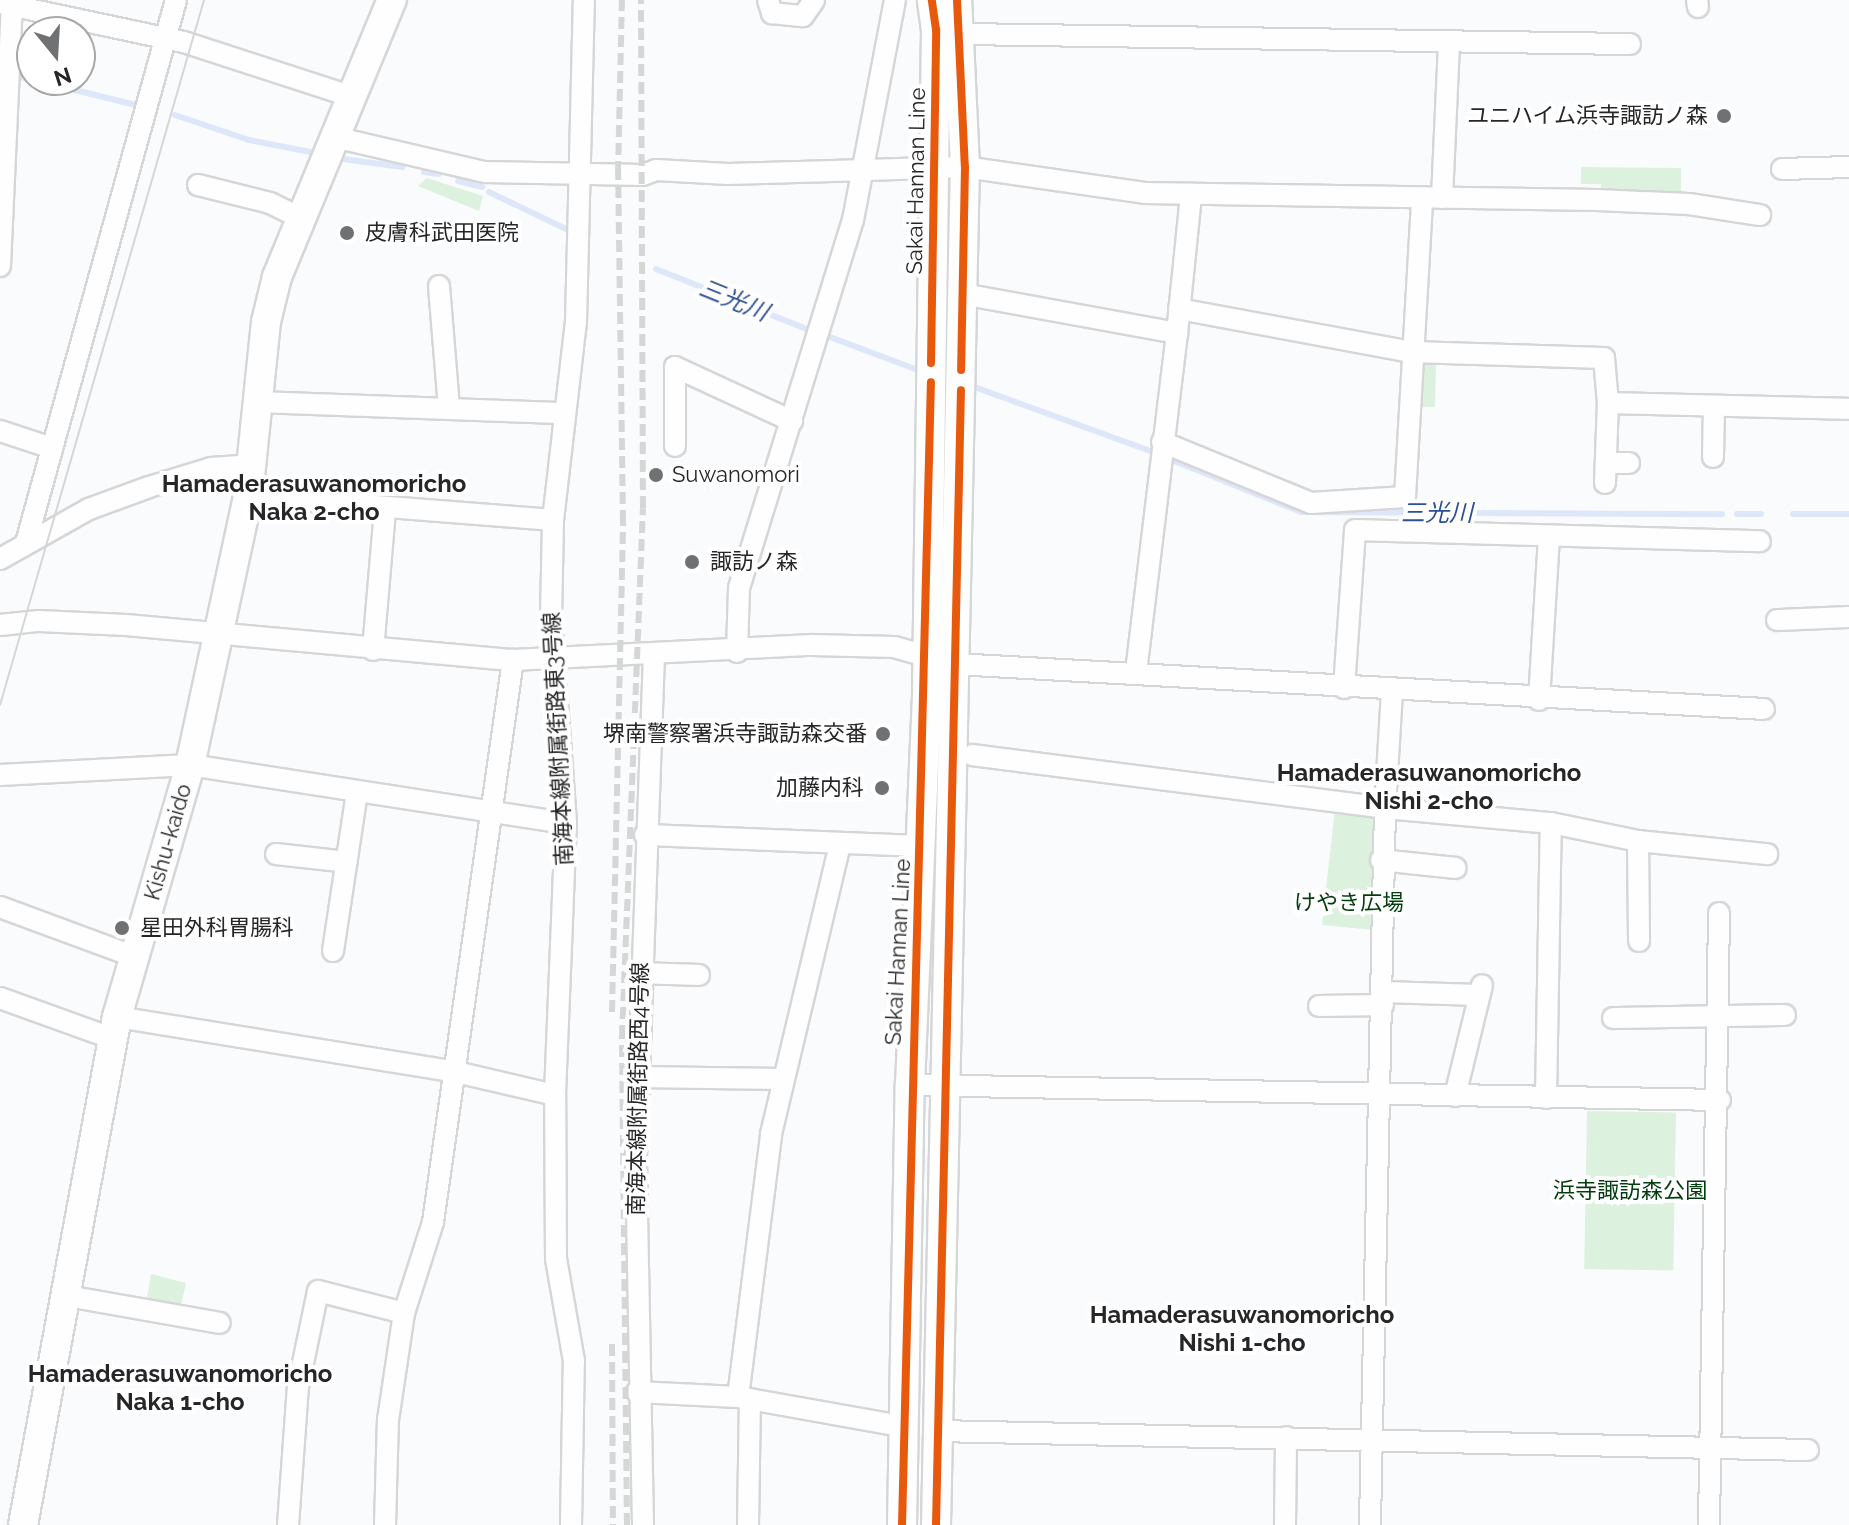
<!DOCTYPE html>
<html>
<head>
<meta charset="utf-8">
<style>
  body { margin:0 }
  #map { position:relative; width:1849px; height:1525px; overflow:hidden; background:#f9fbfd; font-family:Raleway,"Noto Sans JP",sans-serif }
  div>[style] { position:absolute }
  .green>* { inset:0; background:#dcf1de; transform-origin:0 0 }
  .stream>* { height:6px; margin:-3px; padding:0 3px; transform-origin:3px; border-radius:3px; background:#dee7fa }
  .roads { filter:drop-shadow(2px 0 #d5d6d8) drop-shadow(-2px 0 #d5d6d8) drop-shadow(0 2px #d5d6d8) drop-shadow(0 -2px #d5d6d8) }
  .street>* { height:20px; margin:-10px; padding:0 10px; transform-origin:10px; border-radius:10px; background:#fefeff }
  .secondary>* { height:28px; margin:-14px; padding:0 14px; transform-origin:14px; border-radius:14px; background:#fefeff }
  .tram>* { height:2px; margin:-1px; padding:0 1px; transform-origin:1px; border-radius:1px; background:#d5d6d6 }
  .rail>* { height:6px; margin-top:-3px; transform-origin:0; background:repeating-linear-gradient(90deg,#d5d6d6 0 12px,transparent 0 18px) }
  .cycleway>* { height:8px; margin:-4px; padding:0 4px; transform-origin:4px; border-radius:4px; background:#e8590c }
  .dots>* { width:22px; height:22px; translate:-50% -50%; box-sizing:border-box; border:4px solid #fff; border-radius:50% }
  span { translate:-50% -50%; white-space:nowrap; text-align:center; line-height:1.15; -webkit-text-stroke:8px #fff; paint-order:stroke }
  .poi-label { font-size:22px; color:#262628 }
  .right { translate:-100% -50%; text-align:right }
  .left { translate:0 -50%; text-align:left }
  .street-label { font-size:22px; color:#262628 }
  .park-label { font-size:22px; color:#003c0c }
  .water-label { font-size:24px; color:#2d5095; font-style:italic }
  .neighbourhood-label { font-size:24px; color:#262628; font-weight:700 }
  .north { position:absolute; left:16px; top:16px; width:80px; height:80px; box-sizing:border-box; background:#fff; border:2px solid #a8a8a9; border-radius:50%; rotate:162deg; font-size:22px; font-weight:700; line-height:32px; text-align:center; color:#262628 }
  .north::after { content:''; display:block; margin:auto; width:28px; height:36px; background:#707173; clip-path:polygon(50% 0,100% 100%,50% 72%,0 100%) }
</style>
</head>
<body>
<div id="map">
  <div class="green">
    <i style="clip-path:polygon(1581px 167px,1681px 168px,1681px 195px,1601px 194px,1601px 184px,1581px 184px)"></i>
    <i style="clip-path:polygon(427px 178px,483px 196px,479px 211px,418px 186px)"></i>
    <i style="clip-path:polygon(1429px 361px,1436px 361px,1435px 407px,1417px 407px,1418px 369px)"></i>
    <i style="clip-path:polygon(1335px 809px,1368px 813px,1375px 823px,1375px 930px,1322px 925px)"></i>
    <i style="left:1587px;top:1111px;width:89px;height:158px;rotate:1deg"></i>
    <i style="clip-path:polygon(151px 1274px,186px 1283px,181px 1305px,147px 1299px)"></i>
  </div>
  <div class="stream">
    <i style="left:14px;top:75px;width:19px;rotate:16deg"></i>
    <i style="left:34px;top:80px;width:109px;rotate:13.8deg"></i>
    <i style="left:175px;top:115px;width:78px;rotate:18.7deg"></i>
    <i style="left:249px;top:140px;width:68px;rotate:11deg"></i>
    <i style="left:336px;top:158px;width:67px;rotate:7.8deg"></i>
    <i style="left:424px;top:172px;width:15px;rotate:8deg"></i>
    <i style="left:458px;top:181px;width:25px;rotate:14deg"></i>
    <i style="left:489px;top:192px;width:88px;rotate:25.7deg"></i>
    <i style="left:656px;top:269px;width:168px;rotate:21.7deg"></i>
    <i style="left:822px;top:334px;width:108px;rotate:20.6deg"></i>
    <i style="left:969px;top:385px;width:196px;rotate:20deg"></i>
    <i style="left:1167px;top:458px;width:144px;rotate:21.9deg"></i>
    <i style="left:1301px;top:512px;width:421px;rotate:0.3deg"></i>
    <i style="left:1737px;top:514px;width:24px"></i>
    <i style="left:1793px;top:514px;width:56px"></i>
  </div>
  <div class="roads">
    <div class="street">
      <i style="left:768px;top:0;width:14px;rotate:73deg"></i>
      <i style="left:772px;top:13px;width:31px;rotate:6deg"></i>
      <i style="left:803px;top:16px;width:19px;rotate:-55deg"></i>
      <i style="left:1697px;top:0;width:7px;rotate:82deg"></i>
      <i style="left:0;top:3px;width:188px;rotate:12deg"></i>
      <i style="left:184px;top:42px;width:175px;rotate:18deg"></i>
      <i style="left:962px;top:34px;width:668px;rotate:0.86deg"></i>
      <i style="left:334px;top:137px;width:155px;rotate:13.1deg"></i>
      <i style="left:485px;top:172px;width:158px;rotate:1.1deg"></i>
      <i style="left:643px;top:175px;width:14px;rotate:-21deg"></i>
      <i style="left:656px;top:170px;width:72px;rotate:3.2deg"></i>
      <i style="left:728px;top:174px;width:237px;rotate:-1.7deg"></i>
      <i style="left:965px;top:167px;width:182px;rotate:8.2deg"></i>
      <i style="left:1145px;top:193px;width:452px;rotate:0.9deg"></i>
      <i style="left:1597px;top:200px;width:92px;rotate:2.5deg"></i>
      <i style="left:1689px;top:204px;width:72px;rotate:8.8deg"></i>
      <i style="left:1782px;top:169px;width:67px;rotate:-1.7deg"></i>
      <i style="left:198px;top:185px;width:74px;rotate:14deg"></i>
      <i style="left:270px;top:203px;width:34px;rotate:26deg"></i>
      <i style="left:1442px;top:198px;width:154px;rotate:-87.4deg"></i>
      <i style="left:0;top:266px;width:266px;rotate:-87.4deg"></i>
      <i style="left:439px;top:286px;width:121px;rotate:85.3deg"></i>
      <i style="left:962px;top:294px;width:219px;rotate:10.3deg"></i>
      <i style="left:1177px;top:333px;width:140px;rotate:-84.2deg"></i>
      <i style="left:1179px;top:309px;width:237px;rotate:10.5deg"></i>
      <i style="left:1412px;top:352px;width:192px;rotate:1.8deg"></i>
      <i style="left:1604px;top:358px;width:45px;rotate:84.9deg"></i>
      <i style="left:1608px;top:403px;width:241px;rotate:1.4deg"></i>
      <i style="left:261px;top:402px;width:301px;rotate:2.1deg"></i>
      <i style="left:0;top:431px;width:55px;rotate:18.1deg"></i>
      <i style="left:1162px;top:442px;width:161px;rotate:22.3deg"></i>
      <i style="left:1311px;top:503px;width:94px;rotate:-3.7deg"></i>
      <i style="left:1405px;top:497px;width:299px;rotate:-86.7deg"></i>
      <i style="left:675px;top:446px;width:79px;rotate:-90deg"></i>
      <i style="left:675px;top:367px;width:129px;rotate:24.8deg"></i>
      <i style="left:1713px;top:457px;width:51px;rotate:-88.9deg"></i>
      <i style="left:1606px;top:463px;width:23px"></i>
      <i style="left:1605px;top:483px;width:80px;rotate:-87.9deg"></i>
      <i style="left:248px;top:496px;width:306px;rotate:4.5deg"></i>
      <i style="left:26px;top:543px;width:563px;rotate:-74.56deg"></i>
      <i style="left:0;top:559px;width:102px;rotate:-29.3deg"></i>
      <i style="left:89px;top:509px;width:64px;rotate:-20.1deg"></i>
      <i style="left:149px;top:487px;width:65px;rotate:-17deg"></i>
      <i style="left:211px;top:468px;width:42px;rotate:-4.1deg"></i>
      <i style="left:1777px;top:620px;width:72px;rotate:-2.4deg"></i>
      <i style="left:0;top:625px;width:39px;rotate:-6deg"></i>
      <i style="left:39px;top:621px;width:87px;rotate:2.6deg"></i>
      <i style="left:126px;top:625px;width:389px;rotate:5.2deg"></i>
      <i style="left:513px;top:660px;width:299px;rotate:-2.9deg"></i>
      <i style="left:812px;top:645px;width:82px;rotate:1.4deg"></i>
      <i style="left:894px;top:647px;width:63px;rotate:15.6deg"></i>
      <i style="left:955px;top:664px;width:810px;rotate:3.18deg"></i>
      <i style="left:373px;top:650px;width:140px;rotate:-85.1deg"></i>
      <i style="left:737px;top:652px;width:64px;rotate:-88.2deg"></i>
      <i style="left:739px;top:588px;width:385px;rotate:-72.8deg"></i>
      <i style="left:853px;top:220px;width:224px;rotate:-79.2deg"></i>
      <i style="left:1136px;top:672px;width:341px;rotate:-83.1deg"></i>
      <i style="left:1344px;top:688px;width:158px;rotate:-86deg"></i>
      <i style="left:1355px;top:530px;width:405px;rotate:1.6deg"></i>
      <i style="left:1392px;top:691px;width:117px;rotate:93.4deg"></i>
      <i style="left:1385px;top:808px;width:167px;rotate:5.2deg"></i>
      <i style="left:1551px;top:823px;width:89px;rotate:11.7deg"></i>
      <i style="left:1638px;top:841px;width:130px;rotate:5.8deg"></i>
      <i style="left:1539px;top:700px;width:163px;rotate:-86.5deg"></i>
      <i style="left:972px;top:755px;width:416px;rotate:7.3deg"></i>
      <i style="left:1385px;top:808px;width:717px;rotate:91.2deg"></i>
      <i style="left:0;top:775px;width:190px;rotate:-3deg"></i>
      <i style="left:190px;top:765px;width:380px;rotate:8.8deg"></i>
      <i style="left:645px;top:835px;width:277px;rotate:2.3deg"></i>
      <i style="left:1638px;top:841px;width:100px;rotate:89.4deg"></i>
      <i style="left:276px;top:854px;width:71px;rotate:6.4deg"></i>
      <i style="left:1381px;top:860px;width:75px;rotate:6.1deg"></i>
      <i style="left:0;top:907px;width:144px;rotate:20.3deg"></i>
      <i style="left:333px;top:951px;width:160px;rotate:-81.4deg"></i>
      <i style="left:639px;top:973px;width:60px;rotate:1.9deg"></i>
      <i style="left:1383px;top:992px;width:96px;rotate:1.8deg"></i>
      <i style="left:0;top:998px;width:121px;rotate:19.8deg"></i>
      <i style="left:1319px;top:1006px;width:64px;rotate:-0.9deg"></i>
      <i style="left:117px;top:1017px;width:343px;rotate:9.2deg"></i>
      <i style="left:456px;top:1072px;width:102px;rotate:13.1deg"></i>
      <i style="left:1613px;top:1018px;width:172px;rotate:-1deg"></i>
      <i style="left:637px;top:1077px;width:145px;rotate:0.8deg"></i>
      <i style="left:910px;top:1085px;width:810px;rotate:1.06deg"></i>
      <i style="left:1455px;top:1096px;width:114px;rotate:-76.3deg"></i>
      <i style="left:1546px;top:1098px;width:275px;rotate:-89deg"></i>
      <i style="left:67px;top:1296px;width:155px;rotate:10deg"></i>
      <i style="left:637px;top:1392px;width:101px;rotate:2.8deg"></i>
      <i style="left:738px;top:1397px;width:166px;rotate:10.1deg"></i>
      <i style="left:738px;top:1397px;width:265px;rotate:-82.8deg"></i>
      <i style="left:771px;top:1134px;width:297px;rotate:-76.6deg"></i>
      <i style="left:937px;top:1431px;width:871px;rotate:1.25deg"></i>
      <i style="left:288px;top:1525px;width:138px;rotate:-85.9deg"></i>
      <i style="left:298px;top:1387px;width:98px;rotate:-78.2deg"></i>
      <i style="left:318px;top:1291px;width:89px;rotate:14.3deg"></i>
      <i style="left:385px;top:1525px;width:105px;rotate:-88.4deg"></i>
      <i style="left:388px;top:1420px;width:108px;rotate:-81.5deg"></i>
      <i style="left:404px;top:1313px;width:96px;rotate:-72.3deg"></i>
      <i style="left:433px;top:1222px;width:568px;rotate:-81.9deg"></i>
      <i style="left:571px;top:1525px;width:164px;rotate:-89deg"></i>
      <i style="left:574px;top:1361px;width:104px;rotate:-100deg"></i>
      <i style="left:556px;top:1259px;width:164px;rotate:-90.3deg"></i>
      <i style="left:555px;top:1095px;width:272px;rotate:-87.7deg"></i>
      <i style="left:566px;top:823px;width:207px;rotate:-94.2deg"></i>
      <i style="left:551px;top:617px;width:97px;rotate:-88.8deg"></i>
      <i style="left:553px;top:520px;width:199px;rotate:-83.4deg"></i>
      <i style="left:576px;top:322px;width:322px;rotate:-88.6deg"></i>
      <i style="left:643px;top:1525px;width:368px;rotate:-91.1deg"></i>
      <i style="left:636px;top:1157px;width:504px;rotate:-87.95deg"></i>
      <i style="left:748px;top:1525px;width:126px;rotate:-89.1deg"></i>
      <i style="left:1285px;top:1525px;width:88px;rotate:-89.3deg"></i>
      <i style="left:1709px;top:1525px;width:612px;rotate:-89.06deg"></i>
    </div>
    <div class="secondary">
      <i style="left:23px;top:1525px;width:517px;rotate:-79.52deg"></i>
      <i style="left:117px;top:1017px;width:262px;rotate:-73.8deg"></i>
      <i style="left:190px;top:765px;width:275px;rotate:-77.8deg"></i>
      <i style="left:248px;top:496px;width:175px;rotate:-84.1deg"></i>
      <i style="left:266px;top:322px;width:46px;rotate:-76.3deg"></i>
      <i style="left:277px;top:277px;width:300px;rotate:-67.5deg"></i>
      <i style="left:902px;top:1525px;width:440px;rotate:-89deg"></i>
      <i style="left:910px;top:1085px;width:394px;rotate:-87.5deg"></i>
      <i style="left:927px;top:691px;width:661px;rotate:-89.22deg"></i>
      <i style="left:936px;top:30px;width:30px;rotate:-98deg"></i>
      <i style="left:936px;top:1525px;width:1358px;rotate:-88.78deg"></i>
      <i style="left:965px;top:167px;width:167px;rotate:-92.7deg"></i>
    </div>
  </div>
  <div class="tram">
    <i style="left:0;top:705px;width:734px;rotate:-73.86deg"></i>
  </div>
  <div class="rail">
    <i style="left:612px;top:1012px;width:490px;rotate:-88.7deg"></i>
    <i style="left:623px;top:522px;width:349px;rotate:-90.8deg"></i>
    <i style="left:618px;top:173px;width:173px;rotate:-88.7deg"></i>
    <i style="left:612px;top:1344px;width:181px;rotate:89.7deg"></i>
    <i style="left:627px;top:1525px;width:488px;rotate:-90.6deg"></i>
    <i style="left:622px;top:1037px;width:529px;rotate:-87.73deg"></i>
    <i style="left:643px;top:508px;width:508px;rotate:-90.23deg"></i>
  </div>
  <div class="cycleway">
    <i style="left:957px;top:0;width:167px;rotate:87.3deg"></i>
    <i style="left:965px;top:167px;width:203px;rotate:91.1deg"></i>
    <i style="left:931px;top:363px;width:333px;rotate:-89.1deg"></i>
    <i style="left:936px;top:30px;width:30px;rotate:-98deg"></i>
    <i style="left:902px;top:1525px;width:1143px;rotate:-88.55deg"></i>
    <i style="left:936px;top:1525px;width:1135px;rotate:-88.74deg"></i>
  </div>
  <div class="dots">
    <i style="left:1724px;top:116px;background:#707173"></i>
    <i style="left:347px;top:233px;background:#707173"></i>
    <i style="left:656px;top:475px;background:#707173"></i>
    <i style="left:692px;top:562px;background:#707173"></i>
    <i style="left:883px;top:734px;background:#707173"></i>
    <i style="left:882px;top:788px;background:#707173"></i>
    <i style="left:122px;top:928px;background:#707173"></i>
  </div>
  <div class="poi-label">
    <span class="right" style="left:1708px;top:116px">ユニハイム浜寺諏訪ノ森</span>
    <span class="left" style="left:365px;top:233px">皮膚科武田医院</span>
    <span class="left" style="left:672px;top:475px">Suwanomori</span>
    <span class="left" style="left:710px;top:562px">諏訪ノ森</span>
    <span class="right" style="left:867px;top:734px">堺南警察署浜寺諏訪森交番</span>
    <span class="right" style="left:864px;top:788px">加藤内科</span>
    <span class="left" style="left:140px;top:928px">星田外科胃腸科</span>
  </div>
  <div class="street-label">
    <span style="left:916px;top:181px;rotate:-89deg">Sakai Hannan Line</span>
    <span style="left:558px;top:739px;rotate:-93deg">南海本線附属街路東3号線</span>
    <span style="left:168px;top:842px;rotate:-74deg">Kishu-kaido</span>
    <span style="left:898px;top:952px;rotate:-87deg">Sakai Hannan Line</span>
    <span style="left:638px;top:1089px;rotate:-89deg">南海本線附属街路西4号線</span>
  </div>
  <div class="park-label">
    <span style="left:1349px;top:903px">けやき広場</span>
    <span style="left:1630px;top:1191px">浜寺諏訪森公園</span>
  </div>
  <div class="water-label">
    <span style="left:734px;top:300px;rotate:22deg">三光川</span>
    <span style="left:1437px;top:513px">三光川</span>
  </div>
  <div class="neighbourhood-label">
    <span style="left:314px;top:498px">Hamaderasuwanomoricho<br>Naka 2-cho</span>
    <span style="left:1429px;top:787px">Hamaderasuwanomoricho<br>Nishi 2-cho</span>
    <span style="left:1242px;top:1329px">Hamaderasuwanomoricho<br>Nishi 1-cho</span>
    <span style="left:180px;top:1388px">Hamaderasuwanomoricho<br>Naka 1-cho</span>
  </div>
  <div class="north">N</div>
</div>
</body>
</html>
